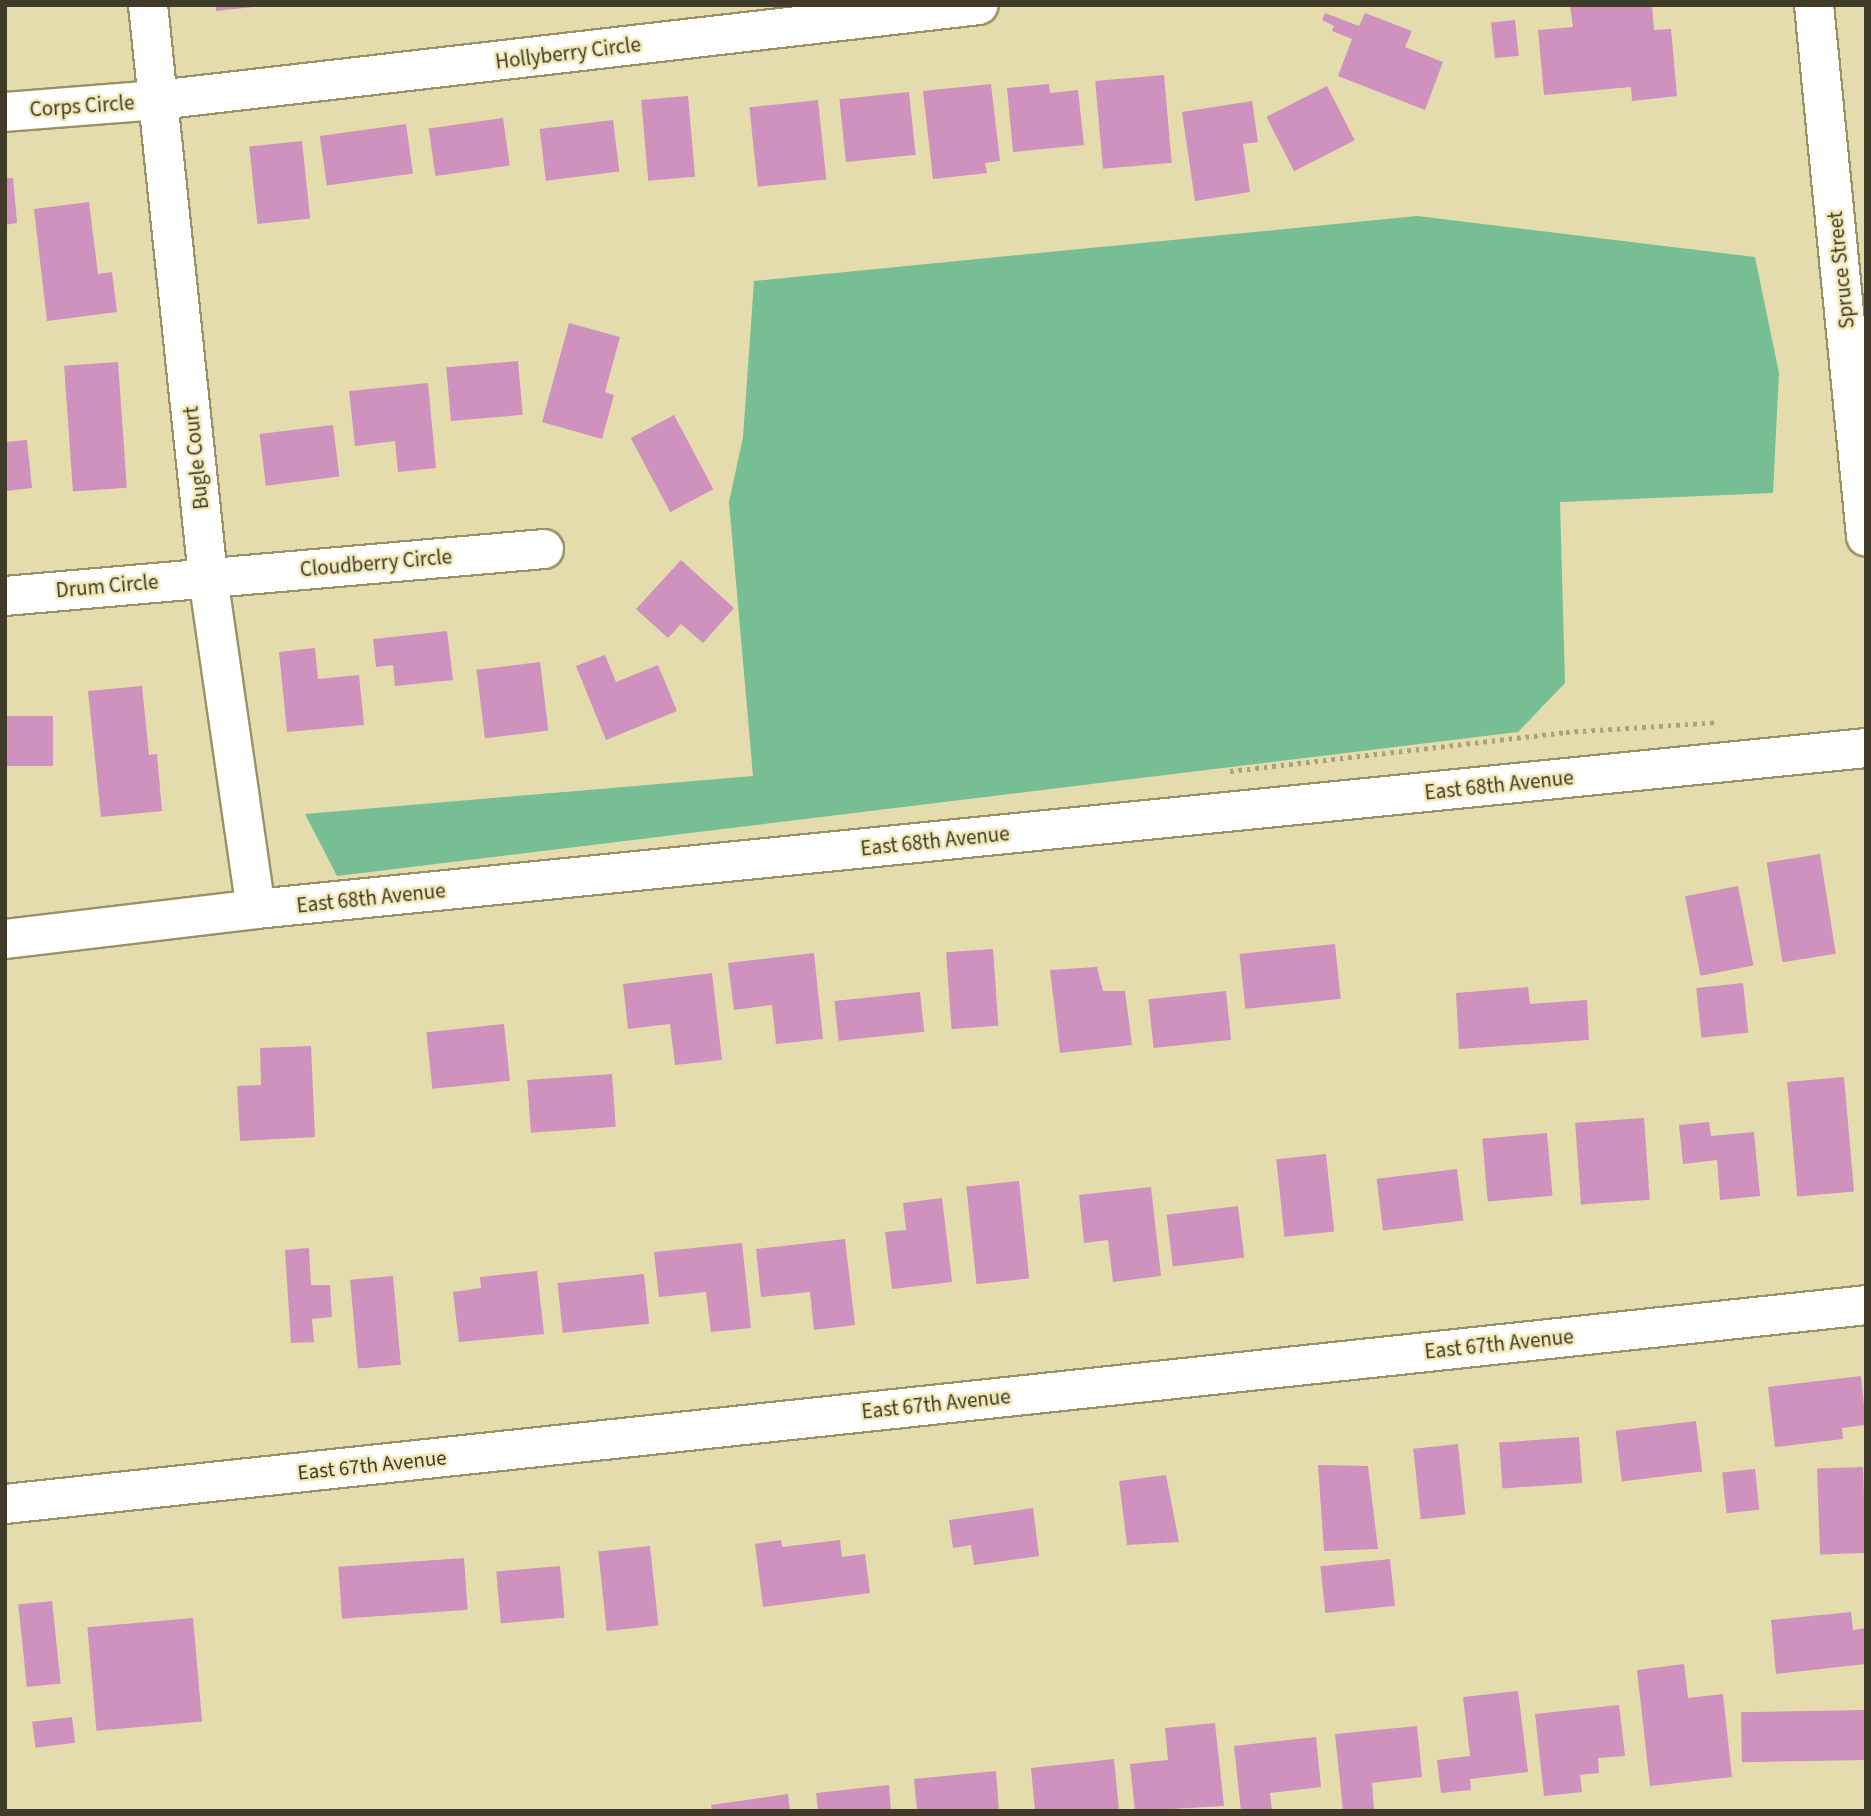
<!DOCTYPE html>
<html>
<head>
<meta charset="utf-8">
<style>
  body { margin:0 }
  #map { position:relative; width:1871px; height:1816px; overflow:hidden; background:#e5dcad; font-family:"Source Sans 3",sans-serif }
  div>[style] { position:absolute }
  .forest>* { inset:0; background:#77be95 }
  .building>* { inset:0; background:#cf91bd; transform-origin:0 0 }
  .path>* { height:4.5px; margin-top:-2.25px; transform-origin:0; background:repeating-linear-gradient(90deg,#aaa27d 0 3.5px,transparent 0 8.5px) }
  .roads { filter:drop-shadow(2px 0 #9a9166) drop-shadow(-2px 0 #9a9166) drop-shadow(0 2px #9a9166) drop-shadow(0 -2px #9a9166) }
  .minor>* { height:38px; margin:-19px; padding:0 19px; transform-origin:19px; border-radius:19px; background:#fff }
  .tertiary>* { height:38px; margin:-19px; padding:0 19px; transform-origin:19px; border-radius:19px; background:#fff }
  span { translate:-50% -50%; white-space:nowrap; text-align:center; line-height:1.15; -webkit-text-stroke:5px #f2e9ba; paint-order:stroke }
  .street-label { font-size:21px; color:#3f3b28 }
  .frame { position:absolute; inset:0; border:7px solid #3f3b28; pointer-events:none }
</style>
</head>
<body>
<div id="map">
  <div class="forest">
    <i style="clip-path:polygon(1417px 216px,1755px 257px,1779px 373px,1773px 493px,1560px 502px,1565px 683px,1518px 732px,337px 876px,305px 814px,753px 776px,729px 502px,743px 437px,754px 281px)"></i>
  </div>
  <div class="building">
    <i style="clip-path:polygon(216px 5px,253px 5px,253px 7px,216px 11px)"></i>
    <i style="clip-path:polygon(1570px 5px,1652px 5px,1654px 30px,1671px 29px,1677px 96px,1632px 101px,1631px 87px,1544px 95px,1538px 30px,1573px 27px)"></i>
    <i style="clip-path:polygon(1325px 13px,1359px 26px,1365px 13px,1412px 31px,1405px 47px,1443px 62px,1425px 110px,1338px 76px,1352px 39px,1332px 31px,1334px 26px,1322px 20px)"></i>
    <i style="left:1515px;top:20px;width:36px;height:24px;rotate:84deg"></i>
    <i style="left:1164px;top:75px;width:88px;height:69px;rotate:85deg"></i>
    <i style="clip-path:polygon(991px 84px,1000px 161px,985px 163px,987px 173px,933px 179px,923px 91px)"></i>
    <i style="clip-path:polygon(1049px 84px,1050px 93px,1078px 90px,1084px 145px,1013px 152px,1007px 88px)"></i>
    <i style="left:1327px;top:86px;width:61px;height:68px;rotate:63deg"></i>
    <i style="left:909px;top:92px;width:63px;height:70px;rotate:84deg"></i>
    <i style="left:688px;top:96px;width:81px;height:47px;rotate:85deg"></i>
    <i style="left:818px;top:100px;width:80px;height:69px;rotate:84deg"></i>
    <i style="clip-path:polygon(1252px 101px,1258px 142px,1243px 144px,1250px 192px,1195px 201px,1182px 112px)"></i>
    <i style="left:503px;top:118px;width:48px;height:75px;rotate:82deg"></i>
    <i style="left:613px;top:120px;width:52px;height:74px;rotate:83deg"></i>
    <i style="left:406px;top:124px;width:50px;height:87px;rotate:82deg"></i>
    <i style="left:302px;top:141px;width:78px;height:53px;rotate:84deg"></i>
    <i style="clip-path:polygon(5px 178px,13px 178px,17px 223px,5px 225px)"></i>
    <i style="clip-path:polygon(89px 202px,98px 274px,112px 272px,117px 312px,47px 321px,34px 209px)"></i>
    <i style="clip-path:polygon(569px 323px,620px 337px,605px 392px,614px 395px,602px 439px,542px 422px)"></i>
    <i style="left:518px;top:361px;width:54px;height:72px;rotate:85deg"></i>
    <i style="left:118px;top:362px;width:126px;height:54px;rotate:86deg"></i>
    <i style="clip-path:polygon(428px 383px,436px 468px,398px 472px,395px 441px,355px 446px,349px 391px)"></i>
    <i style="left:674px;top:415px;width:84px;height:49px;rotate:62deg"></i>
    <i style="left:333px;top:425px;width:52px;height:74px;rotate:83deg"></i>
    <i style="clip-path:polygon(27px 440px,32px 488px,5px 491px,5px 442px)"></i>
    <i style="clip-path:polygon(681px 560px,734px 608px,703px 643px,681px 624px,668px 638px,636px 609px)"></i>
    <i style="clip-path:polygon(447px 631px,453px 680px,395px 686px,393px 665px,376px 667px,373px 639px)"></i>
    <i style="clip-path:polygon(315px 648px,318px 679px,359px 675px,364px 725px,287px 732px,279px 652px)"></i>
    <i style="clip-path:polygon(605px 655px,616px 682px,658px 665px,677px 711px,606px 740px,576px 666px)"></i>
    <i style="left:540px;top:662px;width:69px;height:64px;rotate:83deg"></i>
    <i style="clip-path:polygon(142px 686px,149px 755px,157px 754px,162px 811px,101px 817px,88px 691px)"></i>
    <i style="left:5px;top:716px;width:48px;height:50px"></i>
    <i style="left:1820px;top:854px;width:101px;height:54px;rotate:81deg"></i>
    <i style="left:1738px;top:886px;width:81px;height:54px;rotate:79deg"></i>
    <i style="left:1335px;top:944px;width:55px;height:96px;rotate:84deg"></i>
    <i style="left:993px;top:949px;width:77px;height:47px;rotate:86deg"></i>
    <i style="clip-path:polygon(814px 953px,823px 1039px,776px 1044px,772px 1005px,734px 1010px,728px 963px)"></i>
    <i style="clip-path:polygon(1097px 967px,1103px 991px,1125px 991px,1132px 1045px,1060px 1053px,1050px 970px)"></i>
    <i style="clip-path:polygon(712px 973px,722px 1060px,675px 1065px,670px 1024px,628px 1029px,623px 984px)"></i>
    <i style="left:1743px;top:983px;width:50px;height:47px;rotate:84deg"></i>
    <i style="clip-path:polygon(1528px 987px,1530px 1004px,1587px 1000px,1589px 1040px,1459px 1049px,1456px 993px)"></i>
    <i style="left:1226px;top:991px;width:49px;height:78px;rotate:84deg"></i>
    <i style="left:920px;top:992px;width:40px;height:86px;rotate:84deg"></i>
    <i style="left:504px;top:1024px;width:57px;height:78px;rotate:84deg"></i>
    <i style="clip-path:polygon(311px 1046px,315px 1137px,240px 1141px,237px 1086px,261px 1085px,260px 1048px)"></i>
    <i style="left:612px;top:1074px;width:53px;height:85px;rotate:86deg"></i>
    <i style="left:1844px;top:1077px;width:115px;height:57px;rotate:85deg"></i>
    <i style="left:1644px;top:1118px;width:82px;height:69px;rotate:86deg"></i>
    <i style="clip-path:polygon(1709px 1122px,1711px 1136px,1754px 1132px,1760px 1196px,1720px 1200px,1717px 1160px,1683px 1164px,1679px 1125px)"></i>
    <i style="left:1547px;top:1133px;width:63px;height:65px;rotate:85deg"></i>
    <i style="left:1326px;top:1154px;width:78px;height:50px;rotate:84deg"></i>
    <i style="left:1457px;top:1169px;width:52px;height:81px;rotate:83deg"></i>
    <i style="left:1019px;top:1181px;width:98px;height:53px;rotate:84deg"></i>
    <i style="clip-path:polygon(1151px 1187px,1161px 1276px,1113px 1282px,1108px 1240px,1084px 1243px,1079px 1195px)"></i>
    <i style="clip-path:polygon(942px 1198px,952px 1282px,892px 1289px,885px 1232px,906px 1230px,903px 1203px)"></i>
    <i style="left:1238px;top:1206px;width:52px;height:72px;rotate:83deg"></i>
    <i style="clip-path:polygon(845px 1239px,855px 1325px,814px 1330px,810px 1292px,761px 1297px,756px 1249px)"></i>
    <i style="clip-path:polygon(742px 1243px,751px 1328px,711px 1332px,706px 1292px,659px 1297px,654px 1252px)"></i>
    <i style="clip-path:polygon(309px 1248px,311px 1285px,330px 1285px,332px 1317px,312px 1319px,314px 1342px,291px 1343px,285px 1250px)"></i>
    <i style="clip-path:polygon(537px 1271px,544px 1334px,459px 1342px,453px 1292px,481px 1288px,480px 1277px)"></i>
    <i style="left:644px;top:1274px;width:50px;height:87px;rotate:84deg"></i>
    <i style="left:393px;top:1276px;width:89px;height:43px;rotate:85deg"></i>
    <i style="clip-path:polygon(1861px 1376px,1866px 1425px,1842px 1428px,1843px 1439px,1775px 1447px,1768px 1387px)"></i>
    <i style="left:1696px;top:1421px;width:51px;height:81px;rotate:83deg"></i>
    <i style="left:1579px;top:1437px;width:46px;height:80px;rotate:86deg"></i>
    <i style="left:1458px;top:1444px;width:71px;height:45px;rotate:84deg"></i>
    <i style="clip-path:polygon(1318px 1465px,1368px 1466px,1378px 1549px,1324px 1551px)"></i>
    <i style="left:1863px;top:1467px;width:86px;height:46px;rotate:88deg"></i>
    <i style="left:1755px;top:1469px;width:41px;height:33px;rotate:84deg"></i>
    <i style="clip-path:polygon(1166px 1475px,1179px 1542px,1127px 1545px,1119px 1481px)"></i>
    <i style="clip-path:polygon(1033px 1508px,1039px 1556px,974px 1565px,971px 1545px,953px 1548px,949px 1520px)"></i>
    <i style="clip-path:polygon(781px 1540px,782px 1547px,840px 1540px,842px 1557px,865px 1554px,870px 1593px,763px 1607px,755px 1544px)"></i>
    <i style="left:650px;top:1546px;width:80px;height:52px;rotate:84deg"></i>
    <i style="left:464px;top:1558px;width:52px;height:126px;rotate:86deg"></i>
    <i style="left:1390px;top:1559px;width:47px;height:70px;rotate:84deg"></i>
    <i style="left:560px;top:1566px;width:52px;height:64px;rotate:85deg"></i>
    <i style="left:52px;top:1601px;width:83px;height:34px;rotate:84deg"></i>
    <i style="clip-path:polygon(1851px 1612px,1853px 1630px,1866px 1628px,1866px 1664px,1776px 1674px,1771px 1620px)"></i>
    <i style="left:193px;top:1618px;width:104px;height:106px;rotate:85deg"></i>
    <i style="clip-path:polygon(1684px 1664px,1688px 1698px,1723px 1694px,1732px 1777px,1650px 1786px,1637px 1670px)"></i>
    <i style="clip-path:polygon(1518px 1691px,1528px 1772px,1470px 1779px,1471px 1790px,1441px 1793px,1437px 1760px,1470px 1756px,1463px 1697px)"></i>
    <i style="clip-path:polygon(1619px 1705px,1625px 1756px,1598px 1758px,1599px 1773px,1580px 1775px,1582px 1792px,1544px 1796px,1535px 1714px)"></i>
    <i style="left:1865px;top:1710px;width:50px;height:124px;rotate:89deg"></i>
    <i style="left:72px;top:1717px;width:26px;height:40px;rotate:83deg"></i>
    <i style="clip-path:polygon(1215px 1723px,1224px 1806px,1135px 1811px,1130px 1764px,1168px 1760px,1165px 1728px)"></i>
    <i style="clip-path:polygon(1417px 1726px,1422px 1777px,1372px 1783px,1374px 1811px,1343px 1811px,1335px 1734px)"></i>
    <i style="clip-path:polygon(1316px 1737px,1321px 1787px,1270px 1793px,1272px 1811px,1241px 1811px,1234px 1746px)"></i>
    <i style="clip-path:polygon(1114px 1759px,1119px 1810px,1035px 1811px,1031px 1768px)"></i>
    <i style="clip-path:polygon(996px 1771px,999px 1811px,917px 1811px,914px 1779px)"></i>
    <i style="clip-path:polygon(889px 1785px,891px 1811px,818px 1811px,816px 1793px)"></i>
    <i style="clip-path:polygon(788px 1794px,790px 1811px,712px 1811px,711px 1805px)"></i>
  </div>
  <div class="path">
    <i style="left:1230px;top:771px;width:338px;rotate:-6.6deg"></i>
    <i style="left:1566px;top:732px;width:153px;rotate:-3.7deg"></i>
  </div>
  <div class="roads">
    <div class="minor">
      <i style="left:148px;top:5px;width:575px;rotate:84.01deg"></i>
      <i style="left:208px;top:577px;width:335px;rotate:81.8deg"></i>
      <i style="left:1814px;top:5px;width:534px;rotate:84.41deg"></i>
      <i style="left:5px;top:112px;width:153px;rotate:-4.5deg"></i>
      <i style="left:158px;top:100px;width:826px;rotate:-6.6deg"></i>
      <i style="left:5px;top:596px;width:541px;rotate:-4.98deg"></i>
      <i style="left:5px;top:1504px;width:1872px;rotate:-6.1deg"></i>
    </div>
    <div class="tertiary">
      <i style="left:5px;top:939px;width:253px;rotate:-6.8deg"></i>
      <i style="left:256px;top:909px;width:1618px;rotate:-5.71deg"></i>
    </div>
  </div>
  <div class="street-label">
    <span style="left:568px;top:53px;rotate:-7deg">Hollyberry Circle</span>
    <span style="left:82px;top:106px;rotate:-4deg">Corps Circle</span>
    <span style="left:1841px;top:270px;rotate:-96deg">Spruce Street</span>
    <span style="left:196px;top:458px;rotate:-96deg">Bugle Court</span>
    <span style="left:376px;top:563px;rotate:-5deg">Cloudberry Circle</span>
    <span style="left:107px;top:586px;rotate:-5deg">Drum Circle</span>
    <span style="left:1499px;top:785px;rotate:-6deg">East 68th Avenue</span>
    <span style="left:935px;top:841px;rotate:-6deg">East 68th Avenue</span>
    <span style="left:371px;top:898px;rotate:-6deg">East 68th Avenue</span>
    <span style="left:1499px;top:1344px;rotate:-6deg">East 67th Avenue</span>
    <span style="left:936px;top:1404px;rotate:-6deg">East 67th Avenue</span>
    <span style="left:372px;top:1465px;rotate:-6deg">East 67th Avenue</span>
  </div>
  <div class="frame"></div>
</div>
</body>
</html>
